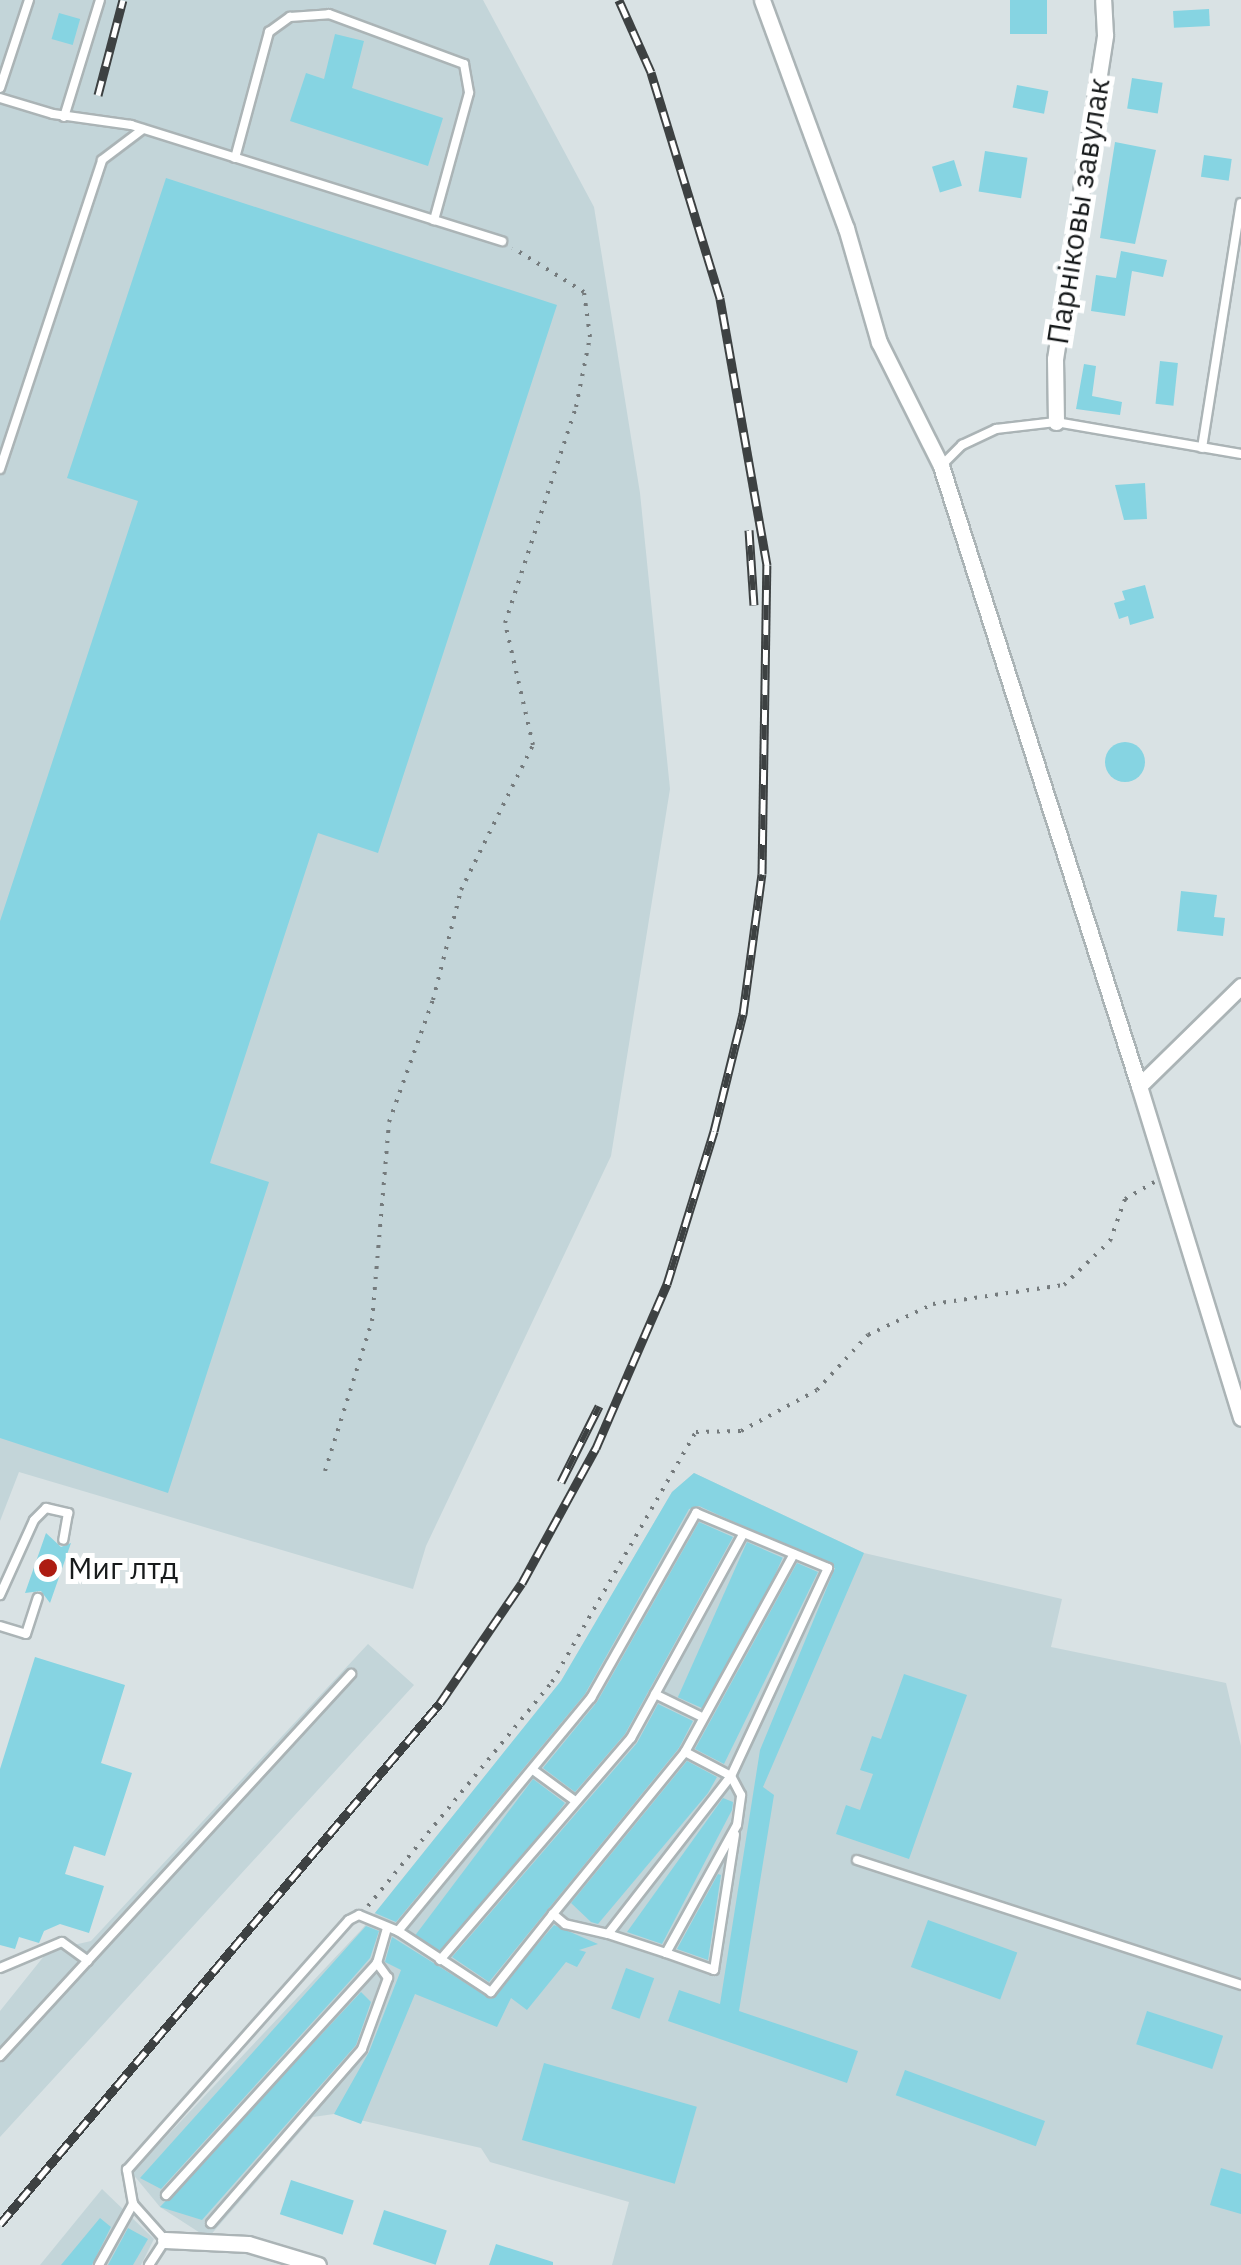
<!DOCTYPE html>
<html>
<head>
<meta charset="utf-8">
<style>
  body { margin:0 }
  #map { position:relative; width:1241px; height:2265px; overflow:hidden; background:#d9e2e4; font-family:"IBM Plex Sans",sans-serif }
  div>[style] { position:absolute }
  .built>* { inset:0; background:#c3d5d9 }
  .building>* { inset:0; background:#86d4e2; transform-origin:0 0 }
  .round { border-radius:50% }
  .path>* { height:4px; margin-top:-2px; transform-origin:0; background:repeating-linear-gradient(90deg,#757b7d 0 2.5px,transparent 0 10.5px) }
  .roads { filter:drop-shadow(2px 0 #abb4b6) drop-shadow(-2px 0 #abb4b6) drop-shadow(0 2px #abb4b6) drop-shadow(0 -2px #abb4b6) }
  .lane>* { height:8px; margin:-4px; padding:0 4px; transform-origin:4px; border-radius:4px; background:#fff }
  .street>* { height:15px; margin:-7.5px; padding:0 7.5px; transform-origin:7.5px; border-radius:7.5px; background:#fff }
  .rail>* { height:9px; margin-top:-4.5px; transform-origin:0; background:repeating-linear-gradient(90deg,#fff 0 15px,#3d4142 0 30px); box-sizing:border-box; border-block:2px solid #3d4142 }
  .dots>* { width:28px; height:28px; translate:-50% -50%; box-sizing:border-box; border:5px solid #fff; border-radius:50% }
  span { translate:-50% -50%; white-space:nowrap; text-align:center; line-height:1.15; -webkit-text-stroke:10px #fff; paint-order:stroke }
  .street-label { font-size:30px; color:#171a1b }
  .poi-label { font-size:30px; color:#171a1b }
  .left { translate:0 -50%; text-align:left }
</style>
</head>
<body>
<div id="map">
  <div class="built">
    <i style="clip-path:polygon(0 0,483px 0,594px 207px,640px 493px,670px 789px,611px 1156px,426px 1546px,413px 1589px,19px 1472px,0 1521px)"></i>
    <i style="clip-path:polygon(694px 1473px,864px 1553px,1062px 1599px,1051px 1647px,1226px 1683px,1241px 1746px,1241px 2265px,612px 2265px,629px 2202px,490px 2162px,481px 2148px,334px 2114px,313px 2117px,208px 2238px,160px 2207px,132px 2173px,362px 1929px,561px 1681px,672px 1492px)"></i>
    <i style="clip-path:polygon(368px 1644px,414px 1685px,0 2137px,0 2011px,48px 1951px,91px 1941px)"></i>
    <i style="clip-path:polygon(102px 2189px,154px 2239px,141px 2265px,40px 2265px)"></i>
  </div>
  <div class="building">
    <i style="left:1010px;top:0;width:37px;height:34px"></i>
    <i style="left:1209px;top:9px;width:17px;height:36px;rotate:87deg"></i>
    <i style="left:59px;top:13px;width:22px;height:27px;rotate:16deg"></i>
    <i style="clip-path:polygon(335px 34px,364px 41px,352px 88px,443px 118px,428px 166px,290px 121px,306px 73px,324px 79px)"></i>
    <i style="left:1132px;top:78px;width:31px;height:31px;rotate:9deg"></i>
    <i style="left:1017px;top:85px;width:32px;height:23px;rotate:11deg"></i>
    <i style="clip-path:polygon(1115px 142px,1156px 150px,1135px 244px,1100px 238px)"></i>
    <i style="left:985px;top:151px;width:43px;height:41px;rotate:9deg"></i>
    <i style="left:1204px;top:155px;width:28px;height:22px;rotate:8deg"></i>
    <i style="left:954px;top:160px;width:27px;height:23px;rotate:73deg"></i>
    <i style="clip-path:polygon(166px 178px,557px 305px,378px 853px,318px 833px,210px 1163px,269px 1182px,168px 1493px,0 1438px,0 921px,138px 501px,67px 478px)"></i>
    <i style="clip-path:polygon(1121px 251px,1167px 260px,1163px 277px,1132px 271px,1125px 316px,1091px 311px,1096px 275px,1116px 278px)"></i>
    <i style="left:1160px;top:361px;width:18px;height:43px;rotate:6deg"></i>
    <i style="clip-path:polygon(1084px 364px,1096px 366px,1092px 396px,1122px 402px,1120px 415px,1076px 409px)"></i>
    <i style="clip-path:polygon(1145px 483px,1147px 519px,1124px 520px,1115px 485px)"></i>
    <i style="clip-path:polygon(1145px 585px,1154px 618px,1130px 625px,1128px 616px,1119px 619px,1114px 603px,1125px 600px,1122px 591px)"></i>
    <i class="round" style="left:1105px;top:742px;width:40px;height:40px"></i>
    <i style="clip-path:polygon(1181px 891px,1217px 895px,1214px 917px,1225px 918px,1223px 936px,1177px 931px)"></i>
    <i style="clip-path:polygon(694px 1473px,864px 1553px,763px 1787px,774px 1795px,739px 2011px,858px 2051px,847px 2083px,668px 2021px,679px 1990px,720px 2004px,760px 1750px,835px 1568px,699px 1506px,689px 1509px,585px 1694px,396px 1922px,375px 1913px,561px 1681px,672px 1492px)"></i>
    <i style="clip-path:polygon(699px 1522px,733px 1537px,625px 1734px,575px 1792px,543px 1768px,597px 1702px)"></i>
    <i style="clip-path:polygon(46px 1533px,61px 1547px,71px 1543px,50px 1603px,41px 1591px,25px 1593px)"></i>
    <i style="left:747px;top:1542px;width:39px;height:170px;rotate:24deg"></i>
    <i style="clip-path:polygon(797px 1563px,818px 1572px,724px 1764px,695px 1749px)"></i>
    <i style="clip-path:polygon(35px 1657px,125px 1685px,101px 1763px,132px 1773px,105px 1856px,74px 1846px,65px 1874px,104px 1886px,89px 1933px,60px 1924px,44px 1931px,39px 1943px,19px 1937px,15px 1949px,0 1945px,0 1769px)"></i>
    <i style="clip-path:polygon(904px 1674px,967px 1695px,909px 1859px,836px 1834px,846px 1805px,860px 1810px,873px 1774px,860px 1770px,872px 1736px,881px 1739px)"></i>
    <i style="clip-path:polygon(658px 1704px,693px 1721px,679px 1748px,489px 1982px,452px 1957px,637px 1743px)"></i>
    <i style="clip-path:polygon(687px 1761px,717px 1777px,708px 1793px,598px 1924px,591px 1922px,571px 1903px)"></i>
    <i style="left:533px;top:1779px;width:40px;height:195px;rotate:37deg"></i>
    <i style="clip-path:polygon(723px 1798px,733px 1802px,732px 1810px,662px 1944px,627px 1932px)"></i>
    <i style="clip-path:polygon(718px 1874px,721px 1875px,708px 1960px,677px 1949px)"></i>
    <i style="left:928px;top:1920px;width:95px;height:50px;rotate:20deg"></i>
    <i style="clip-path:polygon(554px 1925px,598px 1944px,579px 1950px,586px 1952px,577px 1967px,566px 1962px,527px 2010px,511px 1998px,497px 2027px,415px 1994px,361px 2124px,334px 2114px,369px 2052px,401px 1970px,385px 1962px,392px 1937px,491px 1999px)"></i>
    <i style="clip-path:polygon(366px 1926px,379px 1931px,370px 1958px,349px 1982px,161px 2189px,140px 2178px)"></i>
    <i style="left:626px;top:1968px;width:30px;height:43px;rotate:20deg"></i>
    <i style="clip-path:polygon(361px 1992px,371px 2002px,356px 2045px,202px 2220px,160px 2207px)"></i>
    <i style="left:1147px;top:2011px;width:80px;height:35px;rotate:18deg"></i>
    <i style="left:544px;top:2063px;width:159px;height:80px;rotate:16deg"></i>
    <i style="left:905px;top:2070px;width:149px;height:27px;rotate:20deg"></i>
    <i style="clip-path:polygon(1221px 2168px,1241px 2174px,1241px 2214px,1210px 2205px)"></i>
    <i style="left:291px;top:2180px;width:66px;height:36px;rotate:18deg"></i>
    <i style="left:384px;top:2210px;width:66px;height:36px;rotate:18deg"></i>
    <i style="clip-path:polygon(100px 2218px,111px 2227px,92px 2265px,61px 2265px)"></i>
    <i style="clip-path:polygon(128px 2228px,148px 2239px,133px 2265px,108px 2265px)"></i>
    <i style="clip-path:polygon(496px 2244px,553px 2262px,553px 2265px,489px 2265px)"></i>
  </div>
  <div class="path">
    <i style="left:325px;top:1471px;width:157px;rotate:-72.6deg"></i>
    <i style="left:372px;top:1321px;width:200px;rotate:-85.1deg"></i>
    <i style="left:389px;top:1122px;width:130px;rotate:-70.2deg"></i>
    <i style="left:433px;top:1000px;width:114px;rotate:-75.7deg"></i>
    <i style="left:461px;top:890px;width:162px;rotate:-63.6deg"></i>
    <i style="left:533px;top:745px;width:125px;rotate:-102.9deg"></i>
    <i style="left:505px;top:623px;width:227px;rotate:-71.8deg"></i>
    <i style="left:576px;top:407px;width:71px;rotate:-78.7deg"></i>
    <i style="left:590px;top:337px;width:45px;rotate:-97.6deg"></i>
    <i style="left:584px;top:292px;width:84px;rotate:-148.2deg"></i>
    <i style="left:368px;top:1906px;width:290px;rotate:-50.6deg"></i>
    <i style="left:552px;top:1682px;width:289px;rotate:-60.1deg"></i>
    <i style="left:696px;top:1432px;width:45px;rotate:-1.3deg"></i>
    <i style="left:741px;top:1431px;width:86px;rotate:-28.3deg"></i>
    <i style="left:817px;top:1390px;width:75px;rotate:-47.2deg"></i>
    <i style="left:868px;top:1335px;width:72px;rotate:-25.5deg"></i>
    <i style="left:933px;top:1304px;width:132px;rotate:-8.3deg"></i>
    <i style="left:1064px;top:1285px;width:64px;rotate:-43.7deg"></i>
    <i style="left:1110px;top:1241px;width:45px;rotate:-70.3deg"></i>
    <i style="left:1125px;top:1199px;width:34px;rotate:-30deg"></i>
  </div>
  <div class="roads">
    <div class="lane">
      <i style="left:0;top:88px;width:93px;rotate:-71.8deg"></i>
      <i style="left:0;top:98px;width:55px;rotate:16.8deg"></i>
      <i style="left:53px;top:114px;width:79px;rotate:8deg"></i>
      <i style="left:131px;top:125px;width:389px;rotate:17.4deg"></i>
      <i style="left:64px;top:117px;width:122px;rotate:-72.9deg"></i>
      <i style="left:235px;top:158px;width:131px;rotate:-74.9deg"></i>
      <i style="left:269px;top:32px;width:26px;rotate:-36deg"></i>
      <i style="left:290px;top:17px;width:39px;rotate:-4deg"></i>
      <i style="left:329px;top:14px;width:144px;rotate:20.3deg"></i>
      <i style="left:464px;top:64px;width:29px;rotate:80deg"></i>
      <i style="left:469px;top:93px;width:132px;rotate:105.4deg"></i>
      <i style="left:1202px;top:448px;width:248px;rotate:-81deg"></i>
      <i style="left:941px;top:466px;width:30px;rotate:-45deg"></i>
      <i style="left:962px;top:445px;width:38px;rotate:-25deg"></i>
      <i style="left:996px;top:429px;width:60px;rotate:-6.7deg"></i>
      <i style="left:1056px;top:422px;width:188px;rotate:9.8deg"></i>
      <i style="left:0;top:469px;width:325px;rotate:-71.7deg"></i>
      <i style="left:102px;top:160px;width:51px;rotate:-37.1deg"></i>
      <i style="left:0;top:1595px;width:82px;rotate:-65.6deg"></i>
      <i style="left:34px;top:1520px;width:17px;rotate:-45deg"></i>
      <i style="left:46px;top:1508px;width:23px;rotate:13deg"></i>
      <i style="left:68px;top:1513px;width:27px;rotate:100deg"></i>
      <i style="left:0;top:1626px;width:27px;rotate:17deg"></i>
      <i style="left:26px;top:1634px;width:38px;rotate:-72deg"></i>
      <i style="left:655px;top:1694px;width:50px;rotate:26.1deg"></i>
      <i style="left:533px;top:1770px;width:51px;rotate:36.2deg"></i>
      <i style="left:857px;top:1860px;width:404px;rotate:18deg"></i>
      <i style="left:553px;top:1914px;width:209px;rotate:-50.8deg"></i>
      <i style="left:685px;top:1752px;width:226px;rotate:-61.2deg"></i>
      <i style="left:608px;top:1934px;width:61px;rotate:18.1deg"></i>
      <i style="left:666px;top:1953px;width:146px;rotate:-61deg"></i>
      <i style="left:737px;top:1825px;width:30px;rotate:-82deg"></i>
      <i style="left:741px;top:1795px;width:21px;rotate:-118deg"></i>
      <i style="left:731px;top:1776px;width:52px;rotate:-152.4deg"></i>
      <i style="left:666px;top:1953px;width:51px;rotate:19.5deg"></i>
      <i style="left:714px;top:1970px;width:137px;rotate:-81.2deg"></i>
      <i style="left:440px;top:1960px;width:293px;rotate:-49.3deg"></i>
      <i style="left:631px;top:1738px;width:233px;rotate:-61.2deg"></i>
      <i style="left:0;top:1968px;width:67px;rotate:-22.8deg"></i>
      <i style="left:62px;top:1942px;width:32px;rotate:36deg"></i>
      <i style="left:0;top:2056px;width:519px;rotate:-47.42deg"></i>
      <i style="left:166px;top:2195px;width:314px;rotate:-47.7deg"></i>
      <i style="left:377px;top:1963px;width:35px;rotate:-74deg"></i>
      <i style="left:211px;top:2223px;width:230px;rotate:-49deg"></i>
      <i style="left:362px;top:2049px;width:76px;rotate:-69.9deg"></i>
      <i style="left:388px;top:1978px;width:19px;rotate:-126deg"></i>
      <i style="left:99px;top:2265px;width:70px;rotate:-60.9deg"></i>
      <i style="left:149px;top:2265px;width:30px;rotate:-57deg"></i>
      <i style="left:165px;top:2240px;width:48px;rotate:-131.6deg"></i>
      <i style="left:133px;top:2204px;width:35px;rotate:-100deg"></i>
      <i style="left:127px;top:2170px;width:334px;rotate:-48.4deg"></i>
      <i style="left:349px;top:1920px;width:11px;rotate:-27deg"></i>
      <i style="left:359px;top:1915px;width:42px;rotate:22.3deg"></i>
      <i style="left:398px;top:1931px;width:303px;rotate:-50.4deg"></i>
      <i style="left:591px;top:1698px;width:213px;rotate:-60.4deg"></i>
      <i style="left:696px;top:1513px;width:143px;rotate:22.6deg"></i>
      <i style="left:828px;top:1568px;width:230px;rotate:115deg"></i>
      <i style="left:731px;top:1776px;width:200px;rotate:127.9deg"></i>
      <i style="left:608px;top:1934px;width:44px;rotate:-166.9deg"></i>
      <i style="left:565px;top:1924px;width:16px;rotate:-140deg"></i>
      <i style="left:553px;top:1914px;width:100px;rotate:128.5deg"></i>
      <i style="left:491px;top:1992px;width:111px;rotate:-146.7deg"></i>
    </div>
    <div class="street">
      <i style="left:762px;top:0;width:243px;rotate:69.8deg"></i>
      <i style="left:846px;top:228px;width:119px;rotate:73.9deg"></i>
      <i style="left:879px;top:342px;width:139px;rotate:63.4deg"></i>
      <i style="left:941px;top:466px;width:651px;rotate:72.29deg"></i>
      <i style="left:1056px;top:422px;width:63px;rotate:-90.9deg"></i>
      <i style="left:1055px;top:359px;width:328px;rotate:-81.2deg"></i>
      <i style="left:1105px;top:35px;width:35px;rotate:-93deg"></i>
      <i style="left:1241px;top:986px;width:143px;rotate:135.6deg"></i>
      <i style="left:1139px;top:1086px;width:347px;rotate:72.9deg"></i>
      <i style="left:165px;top:2240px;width:83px;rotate:2.8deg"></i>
      <i style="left:248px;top:2244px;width:73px;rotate:16.7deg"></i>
    </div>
  </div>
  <div class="rail">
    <i style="left:98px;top:95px;width:98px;rotate:-75.3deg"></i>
    <i style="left:749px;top:530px;width:75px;rotate:86.2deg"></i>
    <i style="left:561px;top:1482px;width:85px;rotate:-63.4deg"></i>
    <i style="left:0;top:2224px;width:682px;rotate:-49.82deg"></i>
    <i style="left:440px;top:1703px;width:145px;rotate:-55.7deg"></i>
    <i style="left:522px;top:1583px;width:154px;rotate:-61.3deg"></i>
    <i style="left:596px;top:1448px;width:179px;rotate:-66.6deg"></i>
    <i style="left:667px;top:1284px;width:160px;rotate:-72.9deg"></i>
    <i style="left:714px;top:1131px;width:121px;rotate:-76.1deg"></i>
    <i style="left:743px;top:1014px;width:141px;rotate:-82.3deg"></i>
    <i style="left:762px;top:874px;width:309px;rotate:-89.1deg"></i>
    <i style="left:767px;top:565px;width:271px;rotate:-100deg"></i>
    <i style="left:720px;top:298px;width:236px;rotate:-107deg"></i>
    <i style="left:651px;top:72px;width:79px;rotate:-114deg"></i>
  </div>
  <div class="dots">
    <i style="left:48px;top:1568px;background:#ad1c12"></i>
  </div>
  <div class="street-label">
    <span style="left:1078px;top:211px;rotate:-81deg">Парніковы завулак</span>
  </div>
  <div class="poi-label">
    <span class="left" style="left:68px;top:1568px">Миг лтд</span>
  </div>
</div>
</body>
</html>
